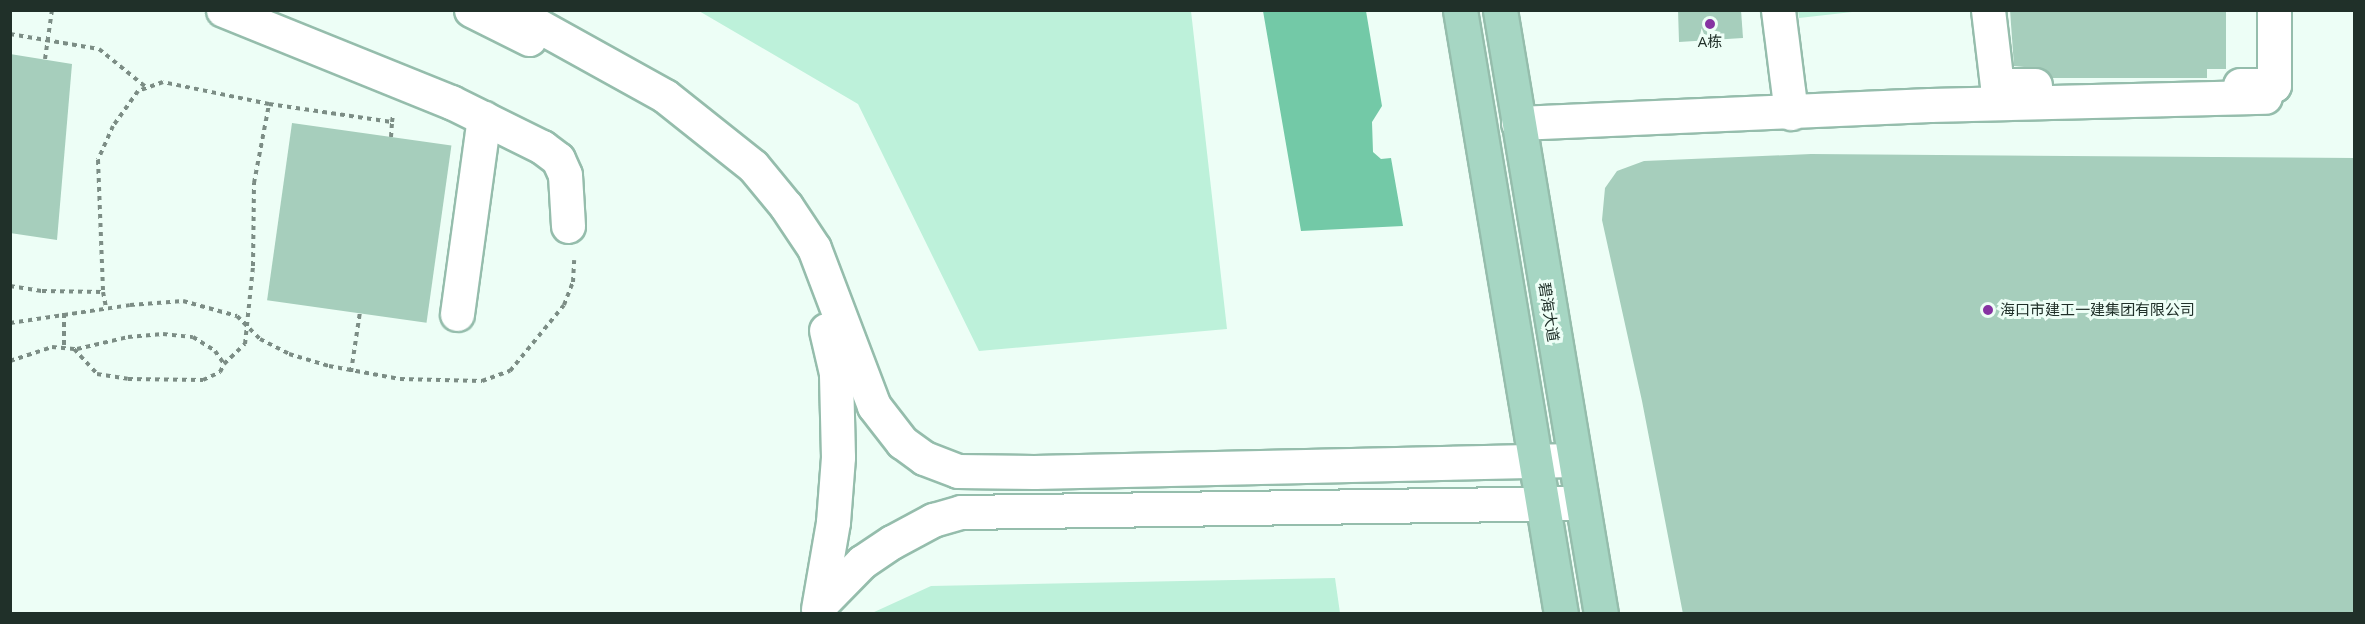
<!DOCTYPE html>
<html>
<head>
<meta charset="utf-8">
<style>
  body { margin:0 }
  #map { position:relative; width:2365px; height:624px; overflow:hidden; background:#edfef6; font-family:"Open Sans","Noto Sans SC",sans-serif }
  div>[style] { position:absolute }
  .green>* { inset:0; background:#bdf1da }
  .water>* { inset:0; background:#73c9a7 }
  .building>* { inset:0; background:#a6cebc; transform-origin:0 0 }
  .path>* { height:4px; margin-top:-2px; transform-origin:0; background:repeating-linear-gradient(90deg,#7c8d85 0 4.5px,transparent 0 9px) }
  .roads { filter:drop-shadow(2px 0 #95bdac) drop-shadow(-2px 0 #95bdac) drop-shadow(0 2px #95bdac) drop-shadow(0 -2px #95bdac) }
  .minor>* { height:33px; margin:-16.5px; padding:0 16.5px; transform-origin:16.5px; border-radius:16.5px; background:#fff }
  .major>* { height:33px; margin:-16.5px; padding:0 16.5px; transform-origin:16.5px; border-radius:16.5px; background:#a6d6c3 }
  .dots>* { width:16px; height:16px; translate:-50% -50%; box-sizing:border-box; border:3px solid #edfef6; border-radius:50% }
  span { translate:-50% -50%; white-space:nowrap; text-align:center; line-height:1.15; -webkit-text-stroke:6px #edfef6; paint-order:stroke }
  .poi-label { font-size:15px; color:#203029 }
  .left { translate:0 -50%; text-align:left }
  .street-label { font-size:15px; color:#203029 }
  .frame { position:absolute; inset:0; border:12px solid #203029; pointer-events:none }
</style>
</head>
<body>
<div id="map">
  <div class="green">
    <i style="clip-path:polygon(699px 11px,1191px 11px,1227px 329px,979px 351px,858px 104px)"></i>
    <i style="clip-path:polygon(1798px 11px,1798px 10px,1861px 11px,1799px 18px)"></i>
    <i style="clip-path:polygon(1335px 578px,1340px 613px,872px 613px,931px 586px)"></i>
  </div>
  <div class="water">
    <i style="clip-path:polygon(1263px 11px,1366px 11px,1382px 106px,1372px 122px,1373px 152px,1381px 159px,1391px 158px,1403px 226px,1301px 231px)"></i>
  </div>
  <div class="building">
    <i style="clip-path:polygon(1678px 10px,1741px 10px,1743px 38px,1679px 42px)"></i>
    <i style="clip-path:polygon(2010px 10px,2226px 10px,2226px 69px,2207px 69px,2207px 78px,2052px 78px,2044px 69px,2014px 66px)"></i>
    <i style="clip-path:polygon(10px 54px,72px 64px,57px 240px,10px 233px)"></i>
    <i style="left:292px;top:123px;width:161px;height:179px;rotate:8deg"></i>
    <i style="clip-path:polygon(1811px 154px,2355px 158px,2355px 614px,1683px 614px,1642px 401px,1602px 220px,1605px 188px,1617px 171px,1644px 161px)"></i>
  </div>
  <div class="path">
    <i style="left:10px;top:34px;width:90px;rotate:9.6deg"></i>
    <i style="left:99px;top:49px;width:62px;rotate:39.1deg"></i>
    <i style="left:45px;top:59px;width:49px;rotate:-81.9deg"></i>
    <i style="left:269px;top:104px;width:124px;rotate:8.3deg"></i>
    <i style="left:392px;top:122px;width:7px;rotate:-82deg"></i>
    <i style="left:391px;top:137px;width:15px;rotate:-86deg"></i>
    <i style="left:10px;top:286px;width:32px;rotate:9deg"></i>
    <i style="left:42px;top:291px;width:61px;rotate:0.9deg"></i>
    <i style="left:103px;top:292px;width:16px;rotate:79deg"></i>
    <i style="left:64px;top:313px;width:35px;rotate:90deg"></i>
    <i style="left:10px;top:323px;width:121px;rotate:-8.5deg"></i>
    <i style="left:130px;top:305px;width:53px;rotate:-4.3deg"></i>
    <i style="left:183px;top:301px;width:56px;rotate:15.5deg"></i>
    <i style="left:237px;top:316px;width:33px;rotate:45deg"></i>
    <i style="left:260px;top:339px;width:33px;rotate:27deg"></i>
    <i style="left:289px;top:354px;width:42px;rotate:16.7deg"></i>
    <i style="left:329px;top:366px;width:72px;rotate:10.4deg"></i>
    <i style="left:400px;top:379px;width:82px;rotate:1.4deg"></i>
    <i style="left:482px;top:381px;width:30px;rotate:-20deg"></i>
    <i style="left:510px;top:371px;width:85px;rotate:-50.7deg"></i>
    <i style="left:564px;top:305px;width:25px;rotate:-69deg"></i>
    <i style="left:573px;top:282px;width:22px;rotate:-87deg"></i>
    <i style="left:74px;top:349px;width:34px;rotate:47deg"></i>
    <i style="left:97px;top:374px;width:31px;rotate:9deg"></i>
    <i style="left:128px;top:379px;width:75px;rotate:0.8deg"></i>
    <i style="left:203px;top:380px;width:19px;rotate:-25deg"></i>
    <i style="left:220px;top:372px;width:9px;rotate:-63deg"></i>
    <i style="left:10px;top:361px;width:44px;rotate:-18.4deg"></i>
    <i style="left:52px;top:347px;width:25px;rotate:5deg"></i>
    <i style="left:77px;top:349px;width:52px;rotate:-13.2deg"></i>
    <i style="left:128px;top:337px;width:35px;rotate:-5deg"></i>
    <i style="left:163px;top:334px;width:30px;rotate:6deg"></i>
    <i style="left:193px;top:337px;width:26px;rotate:32deg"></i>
    <i style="left:215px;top:351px;width:16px;rotate:55deg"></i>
    <i style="left:224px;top:364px;width:29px;rotate:-44deg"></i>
    <i style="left:245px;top:344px;width:78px;rotate:-84.1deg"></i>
    <i style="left:253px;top:266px;width:83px;rotate:-89.3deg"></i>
    <i style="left:254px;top:183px;width:80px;rotate:-79.2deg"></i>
    <i style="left:269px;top:104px;width:108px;rotate:-168.3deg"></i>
    <i style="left:163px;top:82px;width:27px;rotate:160deg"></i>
    <i style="left:138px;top:91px;width:43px;rotate:125.5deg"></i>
    <i style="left:113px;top:126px;width:37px;rotate:114deg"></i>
    <i style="left:98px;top:160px;width:132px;rotate:87.8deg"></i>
    <i style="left:351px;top:372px;width:61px;rotate:-81.5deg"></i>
  </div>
  <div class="roads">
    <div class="minor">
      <i style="left:223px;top:10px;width:246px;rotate:22deg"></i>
      <i style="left:451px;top:102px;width:102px;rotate:26.3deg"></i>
      <i style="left:542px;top:147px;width:20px;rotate:37deg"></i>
      <i style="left:558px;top:159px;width:17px;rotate:66deg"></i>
      <i style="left:565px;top:175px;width:51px;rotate:86.6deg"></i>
      <i style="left:471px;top:10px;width:65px;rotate:26.6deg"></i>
      <i style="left:510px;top:10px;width:177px;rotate:29deg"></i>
      <i style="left:665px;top:96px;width:112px;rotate:38.5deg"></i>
      <i style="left:753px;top:166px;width:52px;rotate:50.5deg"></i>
      <i style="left:786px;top:206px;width:50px;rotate:56.3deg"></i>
      <i style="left:814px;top:248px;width:169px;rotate:69.2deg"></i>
      <i style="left:874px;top:406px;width:46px;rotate:52.1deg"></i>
      <i style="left:902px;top:442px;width:27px;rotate:36deg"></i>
      <i style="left:924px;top:458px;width:36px;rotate:21deg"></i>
      <i style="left:958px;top:471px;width:76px;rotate:0.8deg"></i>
      <i style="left:1034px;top:472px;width:539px;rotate:-1.28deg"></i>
      <i style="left:1778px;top:10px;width:104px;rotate:82.8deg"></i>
      <i style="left:1988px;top:10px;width:76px;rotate:83.2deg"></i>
      <i style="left:1997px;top:85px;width:38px"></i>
      <i style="left:2240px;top:85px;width:34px"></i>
      <i style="left:2274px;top:85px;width:75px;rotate:-90deg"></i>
      <i style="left:1518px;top:123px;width:412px;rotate:-2.5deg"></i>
      <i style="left:1930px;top:105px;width:335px;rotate:-1.4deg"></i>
      <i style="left:457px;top:314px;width:198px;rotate:-82.2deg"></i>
      <i style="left:819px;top:606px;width:62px;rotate:-45.7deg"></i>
      <i style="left:862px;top:562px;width:36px;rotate:-34deg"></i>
      <i style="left:892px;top:542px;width:47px;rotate:-28.2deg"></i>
      <i style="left:933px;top:520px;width:29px;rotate:-16deg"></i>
      <i style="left:961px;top:512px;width:620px;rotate:-0.83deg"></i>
      <i style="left:818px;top:609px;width:88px;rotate:-80.2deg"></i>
      <i style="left:833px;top:522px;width:65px;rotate:-85.6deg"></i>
      <i style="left:838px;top:457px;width:84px;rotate:-91.4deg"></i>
      <i style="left:836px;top:373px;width:44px;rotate:-103.1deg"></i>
    </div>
    <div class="major">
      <i style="left:1460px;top:10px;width:612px;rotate:80.51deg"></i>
      <i style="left:1500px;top:10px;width:612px;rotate:80.51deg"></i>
    </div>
  </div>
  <div class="dots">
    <i style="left:1710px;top:24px;background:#8633a2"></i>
    <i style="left:1988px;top:310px;background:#8633a2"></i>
  </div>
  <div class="poi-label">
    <span style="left:1710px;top:42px">A栋</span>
    <span class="left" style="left:2000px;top:310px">海口市建工一建集团有限公司</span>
  </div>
  <div class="street-label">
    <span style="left:1549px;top:312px;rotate:81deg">碧海大道</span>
  </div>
  <div class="frame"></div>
</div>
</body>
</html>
